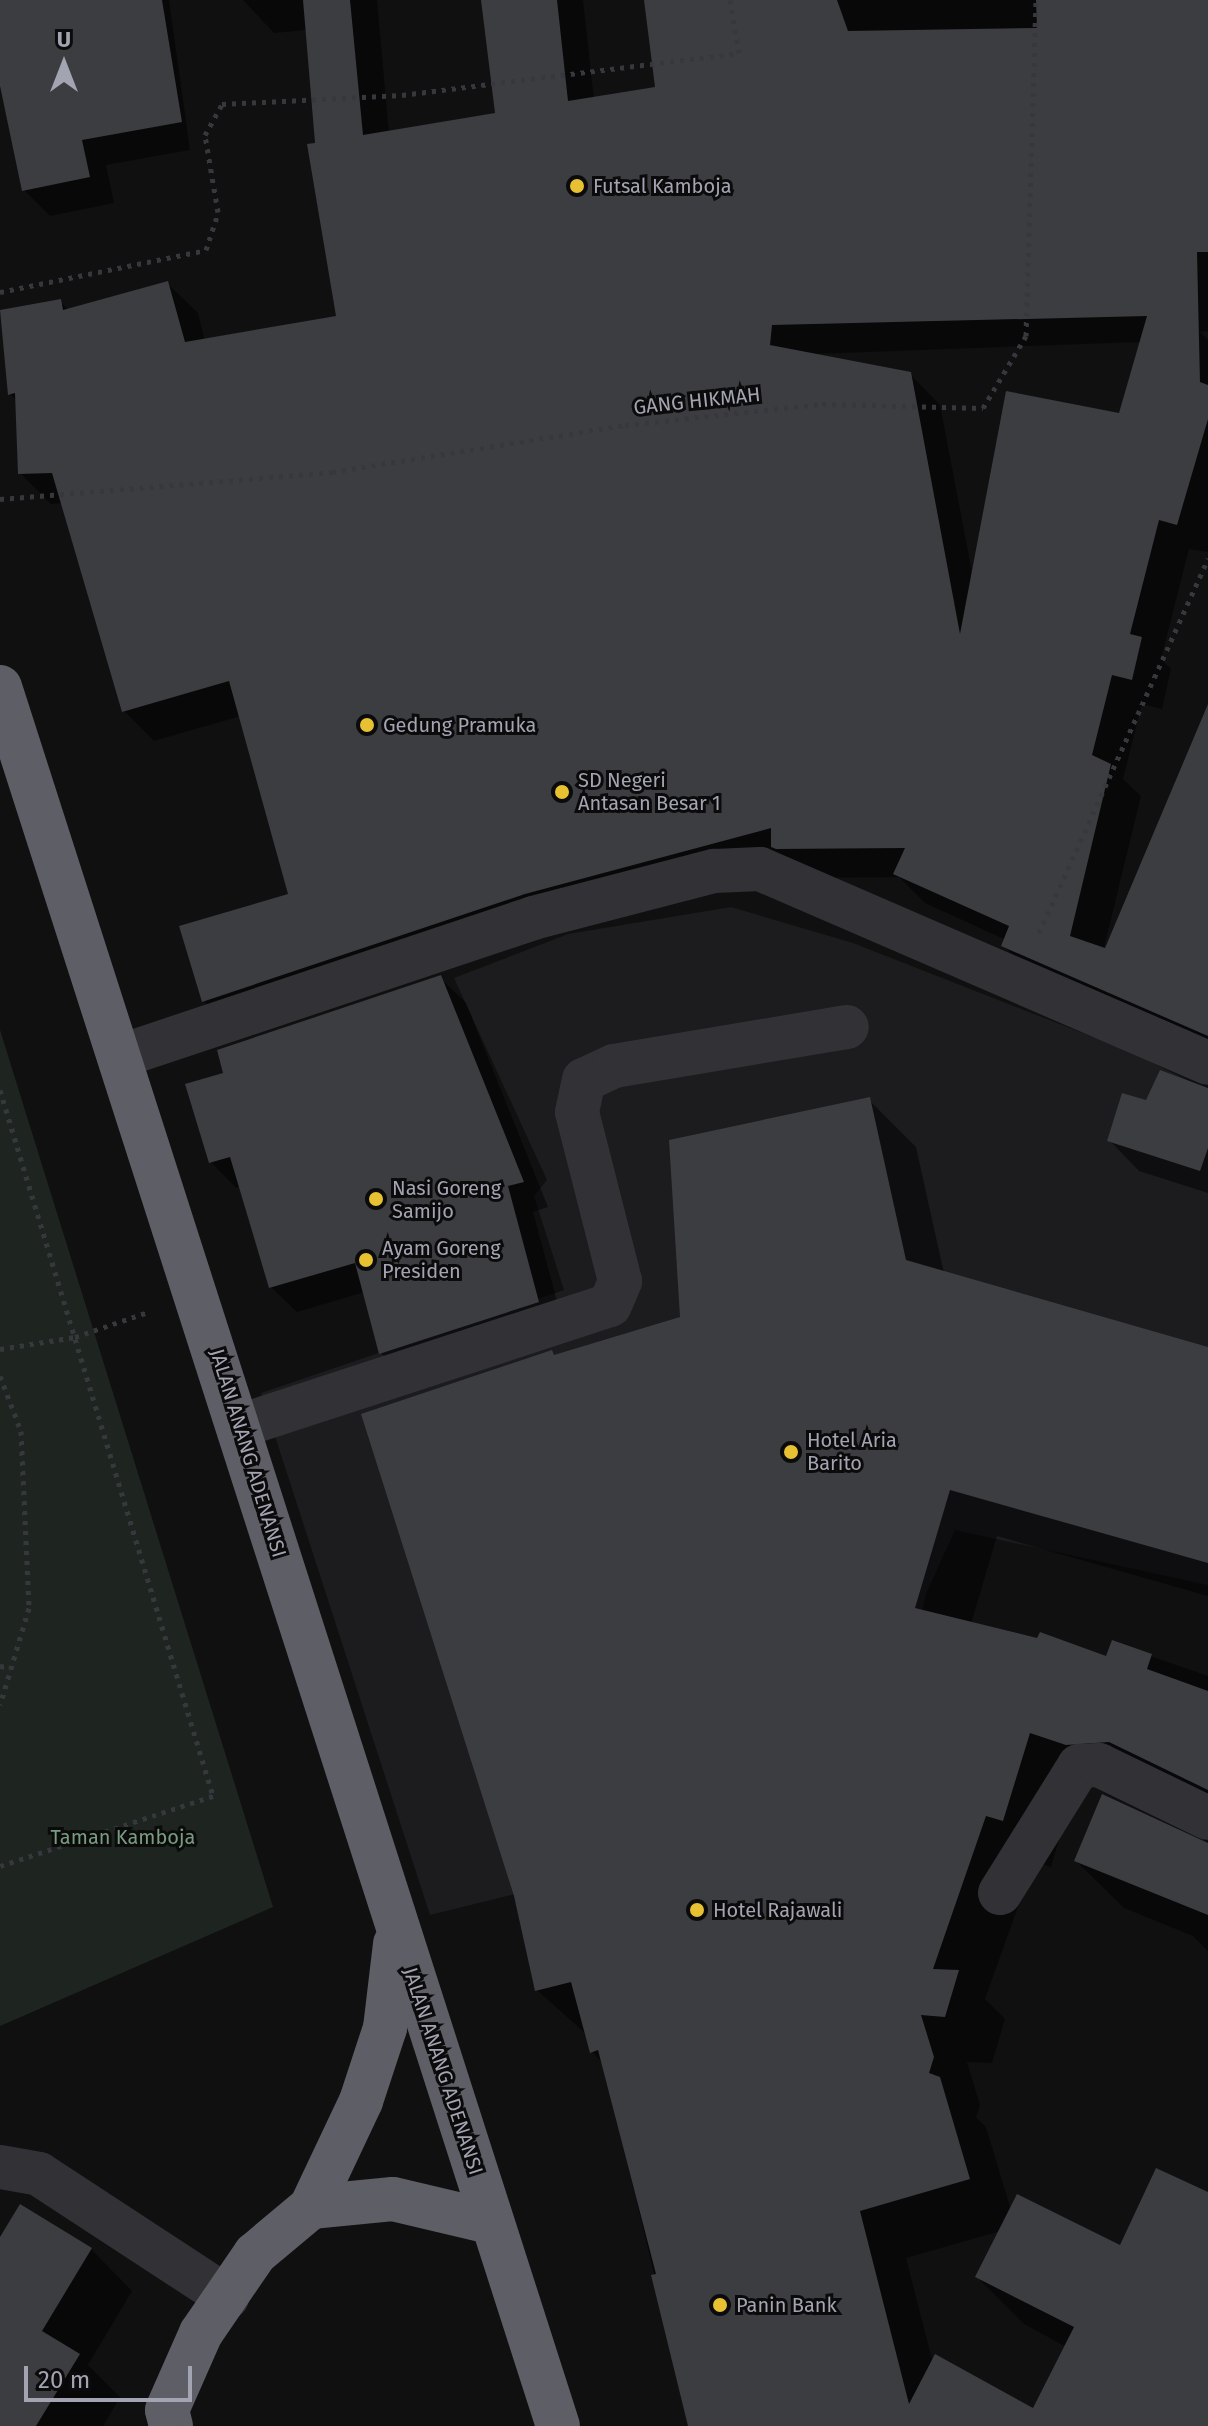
<!DOCTYPE html>
<html>
<head>
<meta charset="utf-8">
<style>
  body { margin:0 }
  #map { position:relative; width:1208px; height:2426px; overflow:hidden; background:#101011; font-family:"Fira Sans",sans-serif }
  div>[style] { position:absolute }
  .built>* { inset:0; background:#1c1c1e }
  .green>* { inset:0; background:#1e2520 }
  .shadow>* { inset:0; background:#0007 }
  .building>* { inset:0; background:#3c3d41 }
  .path>* { height:5px; margin-top:-2.5px; transform-origin:0; background:repeating-linear-gradient(90deg,#37383d 0 4px,transparent 0 10px) }
  .minor>* { height:44px; margin:-22px; padding:0 22px; transform-origin:22px; border-radius:22px; background:#313136 }
  .highway>* { height:44px; margin:-22px; padding:0 22px; transform-origin:22px; border-radius:22px; background:#5d5e66 }
  .dots>* { width:22px; height:22px; translate:-50% -50%; box-sizing:border-box; border:4px solid #0b0b0c; border-radius:50% }
  span { translate:-50% -50%; white-space:nowrap; text-align:center; line-height:1.15; -webkit-text-stroke:6px #0b0b0c; paint-order:stroke }
  .poi-label { font-size:20px; color:#a2a4b1 }
  .left { translate:0 -50%; text-align:left }
  .street-label { font-size:20px; color:#a2a4b1 }
  .park-label { font-size:20px; color:#799c80 }
  .north { position:absolute; left:24px; top:24px; width:80px; height:80px; -webkit-text-stroke:6px #0b0b0c; paint-order:stroke; rotate:0deg; font-size:22px; font-weight:700; line-height:32px; text-align:center; color:#a2a4b1 }
  .north::after { content:''; display:block; margin:auto; width:28px; height:36px; background:#a2a4b1; clip-path:polygon(50% 0,100% 100%,50% 72%,0 100%) }
  .scale { position:absolute; left:24px; top:2366px; width:168px; height:36px; box-sizing:border-box; border:4px solid #a2a4b1; border-top:0; padding-left:10px; font-size:24px; line-height:28px; white-space:nowrap; color:#a2a4b1; -webkit-text-stroke:6px #0b0b0c; paint-order:stroke }
</style>
</head>
<body>
<div id="map">
  <div class="built">
    <i style="clip-path:polygon(731px 907px,853px 943px,1126px 1050px,1208px 1090px,1208px 1585px,955px 1530px,926px 1594px,877px 1805px,430px 1915px,261px 1393px,564px 1290px,534px 1196px,547px 1180px,454px 978px,568px 934px)"></i>
  </div>
  <div class="green">
    <i style="clip-path:polygon(0 1030px,273px 1907px,0 2026px)"></i>
  </div>
  <div class="shadow">
    <i style="clip-path:polygon(0 0,169px 0,190px 150px,106px 165px,114px 203px,50px 216px,24px 190px,0 88px)"></i>
    <i style="clip-path:polygon(evenodd,243px 0,377px 0,389px 133px,497px 115px,483px 0,583px 0,594px 99px,657px 89px,646px 0,1208px 0,1208px 331px,1200px 332px,1208px 340px,1208px 552px,1189px 549px,1161px 659px,1171px 669px,1162px 709px,1142px 704px,1123px 779px,1141px 796px,1103px 952px,1208px 707px,1208px 1054px,1034px 976px,1004px 946px,1006px 940px,925px 903px,899px 877px,808px 878px,789px 861px,234px 1032px,204px 1001px,182px 928px,290px 896px,241px 716px,154px 741px,124px 711px,63px 503px,51px 504px,20px 473px,17px 401px,10px 394px,0 312px,60px 302px,69px 310px,167px 283px,198px 313px,205px 341px,338px 317px,307px 30px,274px 33px,243px 0,1142px 342px,1120px 415px,973px 577px,940px 405px,910px 374px,815px 354px,1142px 342px)"></i>
    <i style="clip-path:polygon(440px 978px,466px 1003px,548px 1207px,533px 1212px,564px 1327px,407px 1379px,381px 1353px,365px 1292px,297px 1312px,271px 1287px,241px 1186px,236px 1188px,211px 1162px,226px 1074px)"></i>
    <i style="clip-path:polygon(1208px 1087px,1208px 1193px,1139px 1171px,1109px 1140px,1147px 1103px)"></i>
    <i style="clip-path:polygon(evenodd,869px 1100px,916px 1147px,944px 1273px,1208px 1349px,1208px 1596px,997px 1536px,971px 1624px,1107px 1659px,1113px 1643px,1208px 1676px,1208px 1814px,1077px 1778px,1051px 1867px,1034px 1862px,985px 1999px,1005px 2019px,992px 2063px,967px 2062px,980px 2105px,976px 2117px,986px 2127px,1011px 2210px,1121px 2248px,1208px 2194px,1208px 2426px,691px 2426px,603px 2063px,592px 2052px,588px 2036px,537px 1990px,552px 1352px,556px 1357px,682px 1318px,869px 1100px,1001px 2231px,977px 2277px,1024px 2324px,1068px 2348px,1034px 2411px,933px 2363px,906px 2258px,1001px 2231px)"></i>
    <i style="clip-path:polygon(1208px 1845px,1208px 1951px,1193px 1936px,1124px 1908px,1076px 1861px)"></i>
    <i style="clip-path:polygon(0 2241px,91px 2249px,132px 2291px,88px 2365px,120px 2397px,103px 2426px,0 2426px)"></i>
  </div>
  <div class="building">
    <i style="clip-path:polygon(0 0,162px 0,182px 122px,82px 140px,90px 177px,22px 191px,0 86px)"></i>
    <i style="clip-path:polygon(evenodd,303px 0,350px 0,363px 135px,495px 113px,481px 0,557px 0,568px 101px,655px 87px,644px 0,837px 0,848px 31px,1037px 28px,1036px 0,1208px 0,1208px 252px,1197px 252px,1200px 382px,1208px 385px,1208px 419px,1177px 525px,1159px 520px,1130px 634px,1142px 637px,1132px 680px,1112px 675px,1092px 755px,1111px 764px,1070px 936px,1105px 948px,1208px 704px,1208px 1036px,1001px 946px,1009px 926px,893px 874px,905px 848px,776px 849px,771px 847px,771px 828px,525px 894px,202px 1002px,179px 926px,288px 894px,229px 681px,122px 712px,52px 473px,18px 474px,15px 393px,8px 395px,0 310px,61px 299px,63px 310px,168px 281px,185px 342px,336px 316px,307px 144px,315px 143px,303px 0,1147px 316px,1119px 413px,1006px 391px,960px 634px,911px 372px,770px 345px,772px 325px,1147px 316px)"></i>
    <i style="clip-path:polygon(441px 975px,524px 1182px,508px 1186px,539px 1302px,379px 1354px,355px 1263px,269px 1288px,230px 1157px,209px 1163px,185px 1084px,223px 1073px,217px 1050px)"></i>
    <i style="clip-path:polygon(1160px 1070px,1208px 1088px,1208px 1148px,1200px 1171px,1107px 1141px,1122px 1093px,1146px 1100px)"></i>
    <i style="clip-path:polygon(870px 1097px,906px 1260px,1208px 1347px,1208px 1563px,950px 1490px,915px 1608px,1037px 1638px,1040px 1632px,1106px 1656px,1112px 1640px,1152px 1654px,1147px 1669px,1208px 1691px,1208px 1790px,1109px 1742px,1066px 1745px,1030px 1733px,1003px 1821px,986px 1816px,933px 1969px,959px 1970px,945px 2017px,921px 2015px,934px 2057px,929px 2073px,940px 2077px,970px 2179px,860px 2211px,909px 2404px,935px 2354px,1033px 2408px,1074px 2327px,975px 2277px,1017px 2194px,1120px 2245px,1156px 2168px,1208px 2192px,1208px 2426px,688px 2426px,651px 2275px,656px 2274px,598px 2050px,590px 2053px,571px 1982px,535px 1991px,514px 1896px,361px 1414px,552px 1350px,554px 1355px,680px 1317px,669px 1140px)"></i>
    <i style="clip-path:polygon(1102px 1794px,1208px 1843px,1208px 1915px,1074px 1861px)"></i>
    <i style="clip-path:polygon(20px 2204px,92px 2248px,42px 2331px,80px 2354px,36px 2426px,0 2426px,0 2237px)"></i>
  </div>
  <div class="path">
    <i style="left:0;top:292px;width:210px;rotate:-11.5deg"></i>
    <i style="left:206px;top:250px;width:40px;rotate:-72deg"></i>
    <i style="left:218px;top:212px;width:78px;rotate:-99.6deg"></i>
    <i style="left:205px;top:135px;width:35px;rotate:-61deg"></i>
    <i style="left:222px;top:104px;width:180px;rotate:-2.9deg"></i>
    <i style="left:402px;top:95px;width:340px;rotate:-7.1deg"></i>
    <i style="left:739px;top:53px;width:54px;rotate:-99.6deg"></i>
    <i style="left:0;top:499px;width:333px;rotate:-4.6deg"></i>
    <i style="left:332px;top:472px;width:297px;rotate:-9.1deg"></i>
    <i style="left:625px;top:425px;width:198px;rotate:-6.1deg"></i>
    <i style="left:822px;top:404px;width:161px;rotate:1.4deg"></i>
    <i style="left:983px;top:408px;width:84px;rotate:-59.2deg"></i>
    <i style="left:1026px;top:336px;width:336px;rotate:-88.3deg"></i>
    <i style="left:1039px;top:933px;width:411px;rotate:-65.7deg"></i>
    <i style="left:0;top:1090px;width:737px;rotate:73.21deg"></i>
    <i style="left:213px;top:1796px;width:224px;rotate:161.8deg"></i>
    <i style="left:0;top:1349px;width:76px;rotate:-9.1deg"></i>
    <i style="left:75px;top:1337px;width:77px;rotate:-18.9deg"></i>
    <i style="left:0;top:1376px;width:59px;rotate:69.1deg"></i>
    <i style="left:21px;top:1431px;width:177px;rotate:87.4deg"></i>
    <i style="left:29px;top:1608px;width:101px;rotate:106.6deg"></i>
    <i style="left:0;top:1666px;width:11px;rotate:10deg"></i>
  </div>
  <div class="minor">
    <i style="left:121px;top:1056px;width:434px;rotate:-18.5deg"></i>
    <i style="left:533px;top:918px;width:187px;rotate:-14.6deg"></i>
    <i style="left:714px;top:871px;width:46px;rotate:-2.5deg"></i>
    <i style="left:760px;top:869px;width:488px;rotate:23.4deg"></i>
    <i style="left:240px;top:1426px;width:389px;rotate:-18.1deg"></i>
    <i style="left:610px;top:1305px;width:26px;rotate:-67deg"></i>
    <i style="left:620px;top:1281px;width:174px;rotate:-104.3deg"></i>
    <i style="left:577px;top:1112px;width:33px;rotate:-78deg"></i>
    <i style="left:584px;top:1080px;width:33px;rotate:-25deg"></i>
    <i style="left:614px;top:1066px;width:236px;rotate:-9.5deg"></i>
    <i style="left:1000px;top:1893px;width:150px;rotate:-58.1deg"></i>
    <i style="left:1079px;top:1766px;width:20px;rotate:-3deg"></i>
    <i style="left:1099px;top:1765px;width:121px;rotate:25.9deg"></i>
    <i style="left:0;top:2167px;width:40px;rotate:10deg"></i>
    <i style="left:39px;top:2174px;width:225px;rotate:33.2deg"></i>
  </div>
  <div class="highway">
    <i style="left:0;top:687px;width:1826px;rotate:72.21deg"></i>
    <i style="left:311px;top:2207px;width:82px;rotate:-5.6deg"></i>
    <i style="left:393px;top:2199px;width:100px;rotate:13.3deg"></i>
    <i style="left:171px;top:2426px;width:16px;rotate:-104deg"></i>
    <i style="left:167px;top:2410px;width:84px;rotate:-66.2deg"></i>
    <i style="left:201px;top:2333px;width:96px;rotate:-55.6deg"></i>
    <i style="left:255px;top:2254px;width:73px;rotate:-40deg"></i>
    <i style="left:311px;top:2207px;width:117px;rotate:-64.7deg"></i>
    <i style="left:361px;top:2101px;width:77px;rotate:-71.8deg"></i>
    <i style="left:385px;top:2028px;width:85px;rotate:-83.2deg"></i>
  </div>
  <div class="dots">
    <i style="left:577px;top:186px;background:#e7c132"></i>
    <i style="left:367px;top:725px;background:#e7c132"></i>
    <i style="left:562px;top:792px;background:#e7c132"></i>
    <i style="left:376px;top:1199px;background:#e7c132"></i>
    <i style="left:366px;top:1260px;background:#e7c132"></i>
    <i style="left:791px;top:1452px;background:#e7c132"></i>
    <i style="left:697px;top:1910px;background:#e7c132"></i>
    <i style="left:720px;top:2305px;background:#e7c132"></i>
  </div>
  <div class="poi-label">
    <span class="left" style="left:593px;top:186px">Futsal Kamboja</span>
    <span class="left" style="left:383px;top:725px">Gedung Pramuka</span>
    <span class="left" style="left:578px;top:792px">SD Negeri<br>Antasan Besar 1</span>
    <span class="left" style="left:392px;top:1200px">Nasi Goreng<br>Samijo</span>
    <span class="left" style="left:382px;top:1260px">Ayam Goreng<br>Presiden</span>
    <span class="left" style="left:807px;top:1452px">Hotel Aria<br>Barito</span>
    <span class="left" style="left:713px;top:1910px">Hotel Rajawali</span>
    <span class="left" style="left:736px;top:2305px">Panin Bank</span>
  </div>
  <div class="street-label">
    <span style="left:697px;top:401px;rotate:-6deg">GANG HIKMAH</span>
    <span style="left:248px;top:1453px;rotate:73deg">JALAN ANANG ADENANSI</span>
    <span style="left:443px;top:2071px;rotate:72deg">JALAN ANANG ADENANSI</span>
  </div>
  <div class="park-label">
    <span style="left:123px;top:1837px">Taman Kamboja</span>
  </div>
  <div class="north">U</div>
  <div class="scale">20 m</div>
</div>
</body>
</html>
